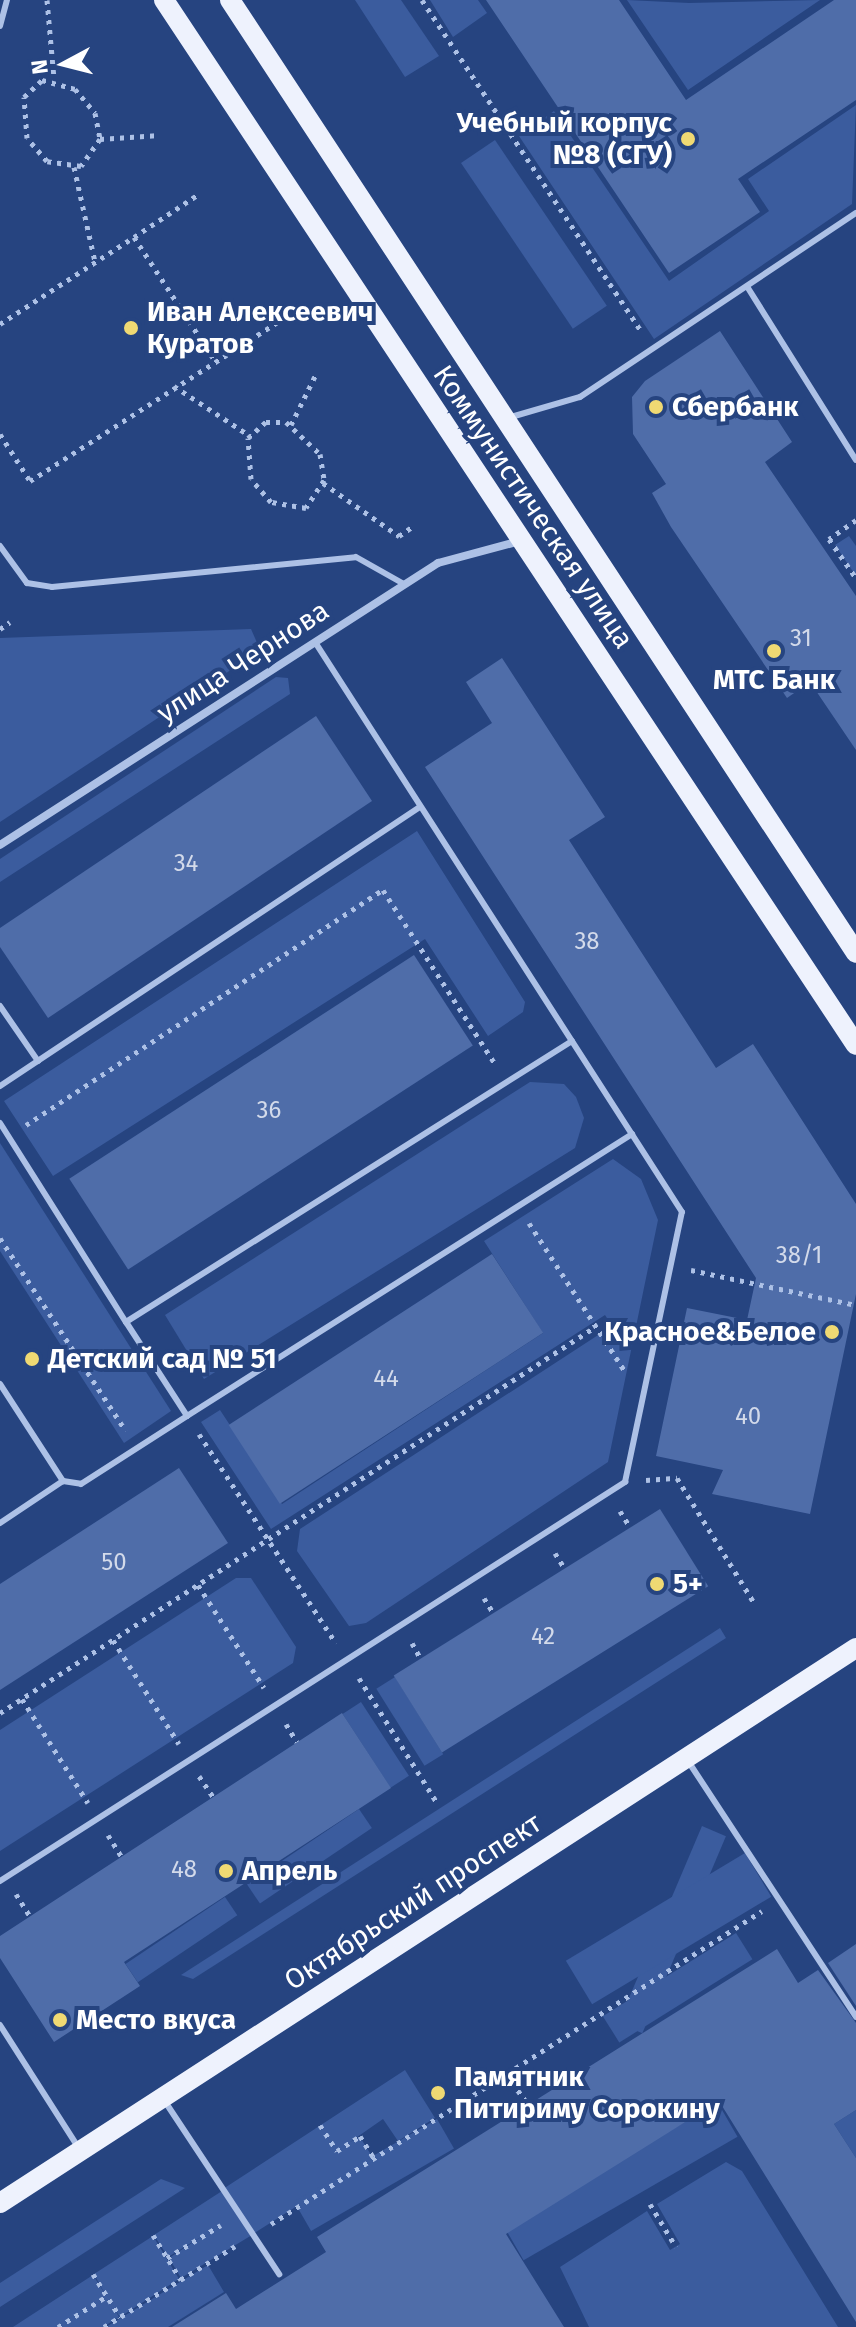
<!DOCTYPE html>
<html>
<head>
<meta charset="utf-8">
<style>
  body { margin:0 }
  #map { position:relative; width:856px; height:2327px; overflow:hidden; background:#264480; font-family:"Fira Sans",sans-serif }
  div>[style] { position:absolute }
  .green>* { inset:0; background:#3b5c9e; transform-origin:0 0 }
  .building>* { inset:0; background:#4f6da9; transform-origin:0 0 }
  .path>* { height:5px; margin-top:-2.5px; transform-origin:0; background:repeating-linear-gradient(90deg,#adc1e6 0 4px,transparent 0 10px) }
  .lane>* { height:6px; margin:-3px; padding:0 3px; transform-origin:3px; border-radius:3px; background:#adc1e6 }
  .street>* { height:8px; margin:-4px; padding:0 4px; transform-origin:4px; border-radius:4px; background:#adc1e6 }
  .primary>* { height:20px; margin:-10px; padding:0 10px; transform-origin:10px; border-radius:10px; background:#eef2fd }
  .dots>* { width:22px; height:22px; translate:-50% -50%; box-sizing:border-box; border:4px solid #264480; border-radius:50% }
  span { translate:-50% -50%; white-space:nowrap; text-align:center; line-height:1.15; -webkit-text-stroke:8px #264480; paint-order:stroke }
  .number-label { font-size:24px; color:#d3daea }
  .number-label span { -webkit-text-stroke-width:0 }
  .poi-label { font-size:28px; color:#fff; font-weight:700 }
  .right { translate:-100% -50%; text-align:right }
  .left { translate:0 -50%; text-align:left }
  .street-label { font-size:28px; color:#fff }
  .north { position:absolute; left:24px; top:24px; width:80px; height:80px; -webkit-text-stroke:6px #264480; paint-order:stroke; rotate:263deg; font-size:22px; font-weight:700; line-height:32px; text-align:center; color:#fff }
  .north::after { content:''; display:block; margin:auto; width:28px; height:36px; background:#fff; clip-path:polygon(50% 0,100% 100%,50% 72%,0 100%) }
</style>
</head>
<body>
<div id="map">
  <div class="green">
    <i style="clip-path:polygon(355px 0,401px 0,439px 56px,405px 77px)"></i>
    <i style="clip-path:polygon(430px 0,478px 0,487px 13px,453px 37px)"></i>
    <i style="clip-path:polygon(627px 0,689px 3px,820px 0,688px 90px)"></i>
    <i style="clip-path:polygon(856px 105px,852px 204px,654px 339px,519px 136px,554px 111px,669px 281px,769px 211px,748px 179px)"></i>
    <i style="left:495px;top:140px;width:200px;height:41px;rotate:56deg"></i>
    <i style="clip-path:polygon(849px 536px,856px 546px,856px 576px,835px 545px)"></i>
    <i style="clip-path:polygon(251px 629px,258px 645px,249px 658px,0 822px,0 638px)"></i>
    <i style="clip-path:polygon(276px 677px,288px 678px,290px 694px,0 882px,0 859px)"></i>
    <i style="clip-path:polygon(417px 831px,525px 1002px,523px 1012px,488px 1036px,425px 939px,53px 1176px,4px 1101px)"></i>
    <i style="clip-path:polygon(530px 1082px,564px 1084px,576px 1097px,584px 1118px,575px 1148px,204px 1379px,165px 1315px)"></i>
    <i style="clip-path:polygon(0 1143px,171px 1411px,124px 1443px,0 1251px)"></i>
    <i style="clip-path:polygon(613px 1159px,641px 1179px,658px 1220px,608px 1462px,366px 1623px,349px 1626px,297px 1551px,300px 1529px,612px 1326px,605px 1315px,271px 1529px,201px 1422px,220px 1410px,282px 1504px,543px 1333px,484px 1241px)"></i>
    <i style="clip-path:polygon(236px 1578px,251px 1578px,296px 1647px,293px 1663px,0 1851px,0 1730px)"></i>
    <i style="clip-path:polygon(720px 1628px,726px 1638px,193px 1979px,181px 1975px)"></i>
    <i style="left:395px;top:1677px;width:91px;height:22px;rotate:58deg"></i>
    <i style="left:361px;top:1702px;width:88px;height:22px;rotate:57deg"></i>
    <i style="left:359px;top:1809px;width:23px;height:135px;rotate:56deg"></i>
    <i style="left:702px;top:1826px;width:26px;height:214px;rotate:23deg"></i>
    <i style="left:745px;top:1853px;width:51px;height:209px;rotate:59deg"></i>
    <i style="left:225px;top:1897px;width:22px;height:120px;rotate:56deg"></i>
    <i style="left:736px;top:1933px;width:31px;height:157px;rotate:58deg"></i>
    <i style="clip-path:polygon(405px 2070px,435px 2118px,398px 2141px,383px 2119px,350px 2142px,360px 2137px,373px 2158px,253px 2234px,223px 2189px)"></i>
    <i style="left:718px;top:2103px;width:39px;height:247px;rotate:60deg"></i>
    <i style="clip-path:polygon(856px 2110px,856px 2158px,834px 2124px)"></i>
    <i style="left:437px;top:2119px;width:34px;height:165px;rotate:60deg"></i>
    <i style="clip-path:polygon(726px 2162px,742px 2171px,838px 2327px,589px 2327px,560px 2267px,647px 2211px,670px 2250px,680px 2244px,657px 2204px)"></i>
    <i style="clip-path:polygon(161px 2179px,185px 2188px,0 2307px,0 2283px)"></i>
    <i style="clip-path:polygon(222px 2191px,252px 2235px,181px 2278px,169px 2258px,204px 2235px,168px 2257px,154px 2235px)"></i>
    <i style="clip-path:polygon(153px 2236px,179px 2279px,120px 2317px,114px 2308px,119px 2317px,103px 2327px,13px 2327px,93px 2275px,105px 2294px,94px 2274px)"></i>
    <i style="clip-path:polygon(208px 2265px,224px 2292px,168px 2327px,106px 2327px)"></i>
  </div>
  <div class="building">
    <i style="clip-path:polygon(486px 0,619px 0,686px 100px,834px 0,856px 0,856px 100px,738px 179px,760px 212px,669px 273px)"></i>
    <i style="clip-path:polygon(720px 331px,792px 442px,765px 462px,856px 596px,856px 750px,810px 682px,787px 698px,671px 527px,652px 493px,666px 484px,633px 434px,632px 397px,645px 381px)"></i>
    <i style="clip-path:polygon(502px 658px,605px 817px,569px 840px,716px 1068px,753px 1044px,856px 1204px,856px 1294px,810px 1514px,712px 1494px,723px 1470px,656px 1456px,687px 1308px,747px 1320px,756px 1278px,425px 767px,492px 723px,466px 682px)"></i>
    <i style="clip-path:polygon(316px 716px,372px 801px,48px 1018px,0 947px,0 928px)"></i>
    <i style="left:414px;top:955px;width:108px;height:411px;rotate:57deg"></i>
    <i style="left:492px;top:1254px;width:94px;height:314px;rotate:57deg"></i>
    <i style="clip-path:polygon(179px 1468px,228px 1543px,0 1690px,0 1584px)"></i>
    <i style="left:660px;top:1509px;width:91px;height:314px;rotate:58deg"></i>
    <i style="clip-path:polygon(342px 1713px,391px 1788px,124px 1962px,140px 1986px,54px 2042px,0 1958px,0 1936px)"></i>
    <i style="clip-path:polygon(856px 1944px,856px 2006px,828px 1963px)"></i>
    <i style="clip-path:polygon(777px 1949px,798px 1983px,818px 1970px,856px 2023px,856px 2110px,834px 2124px,856px 2158px,856px 2322px,719px 2101px,506px 2234px,564px 2327px,172px 2327px,226px 2293px,236px 2309px,326px 2252px,317px 2237px)"></i>
  </div>
  <div class="path">
    <i style="left:47px;top:0;width:79px;rotate:84.9deg"></i>
    <i style="left:422px;top:0;width:398px;rotate:56.5deg"></i>
    <i style="left:42px;top:80px;width:34px;rotate:15deg"></i>
    <i style="left:75px;top:89px;width:31px;rotate:50deg"></i>
    <i style="left:95px;top:113px;width:26px;rotate:79deg"></i>
    <i style="left:100px;top:139px;width:33px;rotate:125deg"></i>
    <i style="left:81px;top:166px;width:34px;rotate:-172deg"></i>
    <i style="left:47px;top:161px;width:30px;rotate:-131deg"></i>
    <i style="left:27px;top:138px;width:41px;rotate:-94.2deg"></i>
    <i style="left:24px;top:97px;width:25px;rotate:-43deg"></i>
    <i style="left:100px;top:139px;width:60px;rotate:-3.8deg"></i>
    <i style="left:74px;top:167px;width:97px;rotate:77.5deg"></i>
    <i style="left:134px;top:237px;width:78px;rotate:-33.5deg"></i>
    <i style="left:0;top:324px;width:160px;rotate:-33deg"></i>
    <i style="left:134px;top:237px;width:148px;rotate:56.8deg"></i>
    <i style="left:174px;top:386px;width:91px;rotate:33.3deg"></i>
    <i style="left:266px;top:422px;width:20px"></i>
    <i style="left:286px;top:422px;width:47px;rotate:43.3deg"></i>
    <i style="left:320px;top:454px;width:26px;rotate:81deg"></i>
    <i style="left:324px;top:480px;width:33px;rotate:123deg"></i>
    <i style="left:306px;top:508px;width:36px;rotate:-170deg"></i>
    <i style="left:271px;top:502px;width:30px;rotate:-131deg"></i>
    <i style="left:251px;top:479px;width:41px;rotate:-94.2deg"></i>
    <i style="left:248px;top:438px;width:24px;rotate:-42deg"></i>
    <i style="left:291px;top:425px;width:57px;rotate:-63.9deg"></i>
    <i style="left:0;top:434px;width:56px;rotate:57.4deg"></i>
    <i style="left:30px;top:481px;width:298px;rotate:-32.7deg"></i>
    <i style="left:323px;top:483px;width:93px;rotate:34.9deg"></i>
    <i style="left:399px;top:536px;width:19px;rotate:-35deg"></i>
    <i style="left:856px;top:520px;width:33px;rotate:145deg"></i>
    <i style="left:829px;top:539px;width:47px;rotate:55.3deg"></i>
    <i style="left:0;top:629px;width:12px;rotate:-35deg"></i>
    <i style="left:26px;top:1125px;width:427px;rotate:-33.4deg"></i>
    <i style="left:383px;top:890px;width:207px;rotate:57.2deg"></i>
    <i style="left:529px;top:1223px;width:179px;rotate:57.1deg"></i>
    <i style="left:0;top:1238px;width:230px;rotate:56.9deg"></i>
    <i style="left:691px;top:1270px;width:169px;rotate:12deg"></i>
    <i style="left:199px;top:1434px;width:250px;rotate:56.8deg"></i>
    <i style="left:646px;top:1480px;width:31px;rotate:-4deg"></i>
    <i style="left:677px;top:1478px;width:145px;rotate:58.3deg"></i>
    <i style="left:620px;top:1511px;width:19px;rotate:58deg"></i>
    <i style="left:555px;top:1553px;width:19px;rotate:58deg"></i>
    <i style="left:198px;top:1585px;width:122px;rotate:57.3deg"></i>
    <i style="left:484px;top:1598px;width:19px;rotate:58deg"></i>
    <i style="left:113px;top:1640px;width:123px;rotate:57.6deg"></i>
    <i style="left:412px;top:1643px;width:18px;rotate:61deg"></i>
    <i style="left:359px;top:1678px;width:147px;rotate:58deg"></i>
    <i style="left:22px;top:1699px;width:123px;rotate:57.6deg"></i>
    <i style="left:0;top:1713px;width:709px;rotate:-32.97deg"></i>
    <i style="left:286px;top:1724px;width:21px;rotate:59deg"></i>
    <i style="left:199px;top:1776px;width:25px;rotate:56deg"></i>
    <i style="left:108px;top:1835px;width:26px;rotate:58deg"></i>
    <i style="left:16px;top:1894px;width:26px;rotate:58deg"></i>
    <i style="left:506px;top:2074px;width:37px;rotate:54deg"></i>
    <i style="left:320px;top:2125px;width:31px;rotate:57deg"></i>
    <i style="left:337px;top:2151px;width:27px;rotate:-33deg"></i>
    <i style="left:360px;top:2136px;width:26px;rotate:58deg"></i>
    <i style="left:650px;top:2204px;width:50px;rotate:58.8deg"></i>
    <i style="left:271px;top:2224px;width:582px;rotate:-32.52deg"></i>
    <i style="left:153px;top:2235px;width:53px;rotate:58.1deg"></i>
    <i style="left:167px;top:2258px;width:63px;rotate:-31.4deg"></i>
    <i style="left:93px;top:2274px;width:51px;rotate:57.9deg"></i>
    <i style="left:58px;top:2327px;width:58px;rotate:-32.3deg"></i>
    <i style="left:104px;top:2327px;width:154px;rotate:-31.7deg"></i>
  </div>
  <div class="lane">
    <i style="left:0;top:26px;width:27px;rotate:-75deg"></i>
    <i style="left:748px;top:288px;width:203px;rotate:57.9deg"></i>
    <i style="left:511px;top:417px;width:72px;rotate:-16.2deg"></i>
    <i style="left:580px;top:397px;width:332px;rotate:-33.7deg"></i>
    <i style="left:0;top:546px;width:46px;rotate:53.9deg"></i>
    <i style="left:27px;top:583px;width:25px;rotate:9deg"></i>
    <i style="left:52px;top:587px;width:305px;rotate:-5.6deg"></i>
    <i style="left:356px;top:557px;width:55px;rotate:29.4deg"></i>
    <i style="left:0;top:1006px;width:67px;rotate:55.4deg"></i>
    <i style="left:572px;top:1041px;width:527px;rotate:147.79deg"></i>
    <i style="left:126px;top:1322px;width:112px;rotate:57deg"></i>
    <i style="left:187px;top:1416px;width:527px;rotate:-32.36deg"></i>
    <i style="left:0;top:1086px;width:504px;rotate:-33.6deg"></i>
    <i style="left:0;top:1123px;width:236px;rotate:57.7deg"></i>
    <i style="left:0;top:1384px;width:116px;rotate:57deg"></i>
    <i style="left:0;top:1523px;width:76px;rotate:-33.7deg"></i>
    <i style="left:63px;top:1481px;width:18px;rotate:9deg"></i>
    <i style="left:81px;top:1484px;width:126px;rotate:-32.7deg"></i>
    <i style="left:688px;top:1761px;width:306px;rotate:56.7deg"></i>
    <i style="left:0;top:1881px;width:742px;rotate:-32.55deg"></i>
    <i style="left:625px;top:1482px;width:276px;rotate:-78.1deg"></i>
    <i style="left:682px;top:1212px;width:678px;rotate:-122.78deg"></i>
    <i style="left:0;top:2025px;width:145px;rotate:57.4deg"></i>
    <i style="left:164px;top:2100px;width:209px;rotate:56.5deg"></i>
  </div>
  <div class="street">
    <i style="left:0;top:845px;width:521px;rotate:-32.77deg"></i>
    <i style="left:438px;top:563px;width:85px;rotate:-15deg"></i>
  </div>
  <div class="primary">
    <i style="left:164px;top:0;width:1253px;rotate:56.49deg"></i>
    <i style="left:230px;top:0;width:1140px;rotate:56.7deg"></i>
    <i style="left:0;top:2203px;width:1020px;rotate:-32.96deg"></i>
  </div>
  <div class="dots">
    <i style="left:688px;top:139px;background:#efd973"></i>
    <i style="left:131px;top:328px;background:#efd973"></i>
    <i style="left:656px;top:407px;background:#efd973"></i>
    <i style="left:774px;top:651px;background:#efd973"></i>
    <i style="left:832px;top:1332px;background:#efd973"></i>
    <i style="left:32px;top:1359px;background:#efd973"></i>
    <i style="left:657px;top:1584px;background:#efd973"></i>
    <i style="left:226px;top:1871px;background:#efd973"></i>
    <i style="left:60px;top:2020px;background:#efd973"></i>
    <i style="left:438px;top:2093px;background:#efd973"></i>
  </div>
  <div class="number-label">
    <span style="left:801px;top:639px">31</span>
    <span style="left:186px;top:864px">34</span>
    <span style="left:587px;top:942px">38</span>
    <span style="left:269px;top:1111px">36</span>
    <span style="left:799px;top:1256px">38/1</span>
    <span style="left:386px;top:1379px">44</span>
    <span style="left:748px;top:1417px">40</span>
    <span style="left:114px;top:1563px">50</span>
    <span style="left:543px;top:1637px">42</span>
    <span style="left:184px;top:1870px">48</span>
  </div>
  <div class="poi-label">
    <span class="right" style="left:672px;top:139px">Учебный корпус<br>№8 (СГУ)</span>
    <span class="left" style="left:147px;top:328px">Иван Алексеевич<br>Куратов</span>
    <span class="left" style="left:672px;top:407px">Сбербанк</span>
    <span style="left:774px;top:680px">МТС Банк</span>
    <span class="right" style="left:816px;top:1332px">Красное&amp;Белое</span>
    <span class="left" style="left:48px;top:1359px">Детский сад № 51</span>
    <span class="left" style="left:673px;top:1584px">5+</span>
    <span class="left" style="left:242px;top:1871px">Апрель</span>
    <span class="left" style="left:76px;top:2020px">Место вкуса</span>
    <span class="left" style="left:454px;top:2093px">Памятник<br>Питириму Сорокину</span>
  </div>
  <div class="street-label">
    <span style="left:533px;top:507px;rotate:56deg">Коммунистическая улица</span>
    <span style="left:243px;top:662px;rotate:-33deg">улица Чернова</span>
    <span style="left:413px;top:1902px;rotate:-33deg">Октябрьский проспект</span>
  </div>
  <div class="north">N</div>
</div>
</body>
</html>
